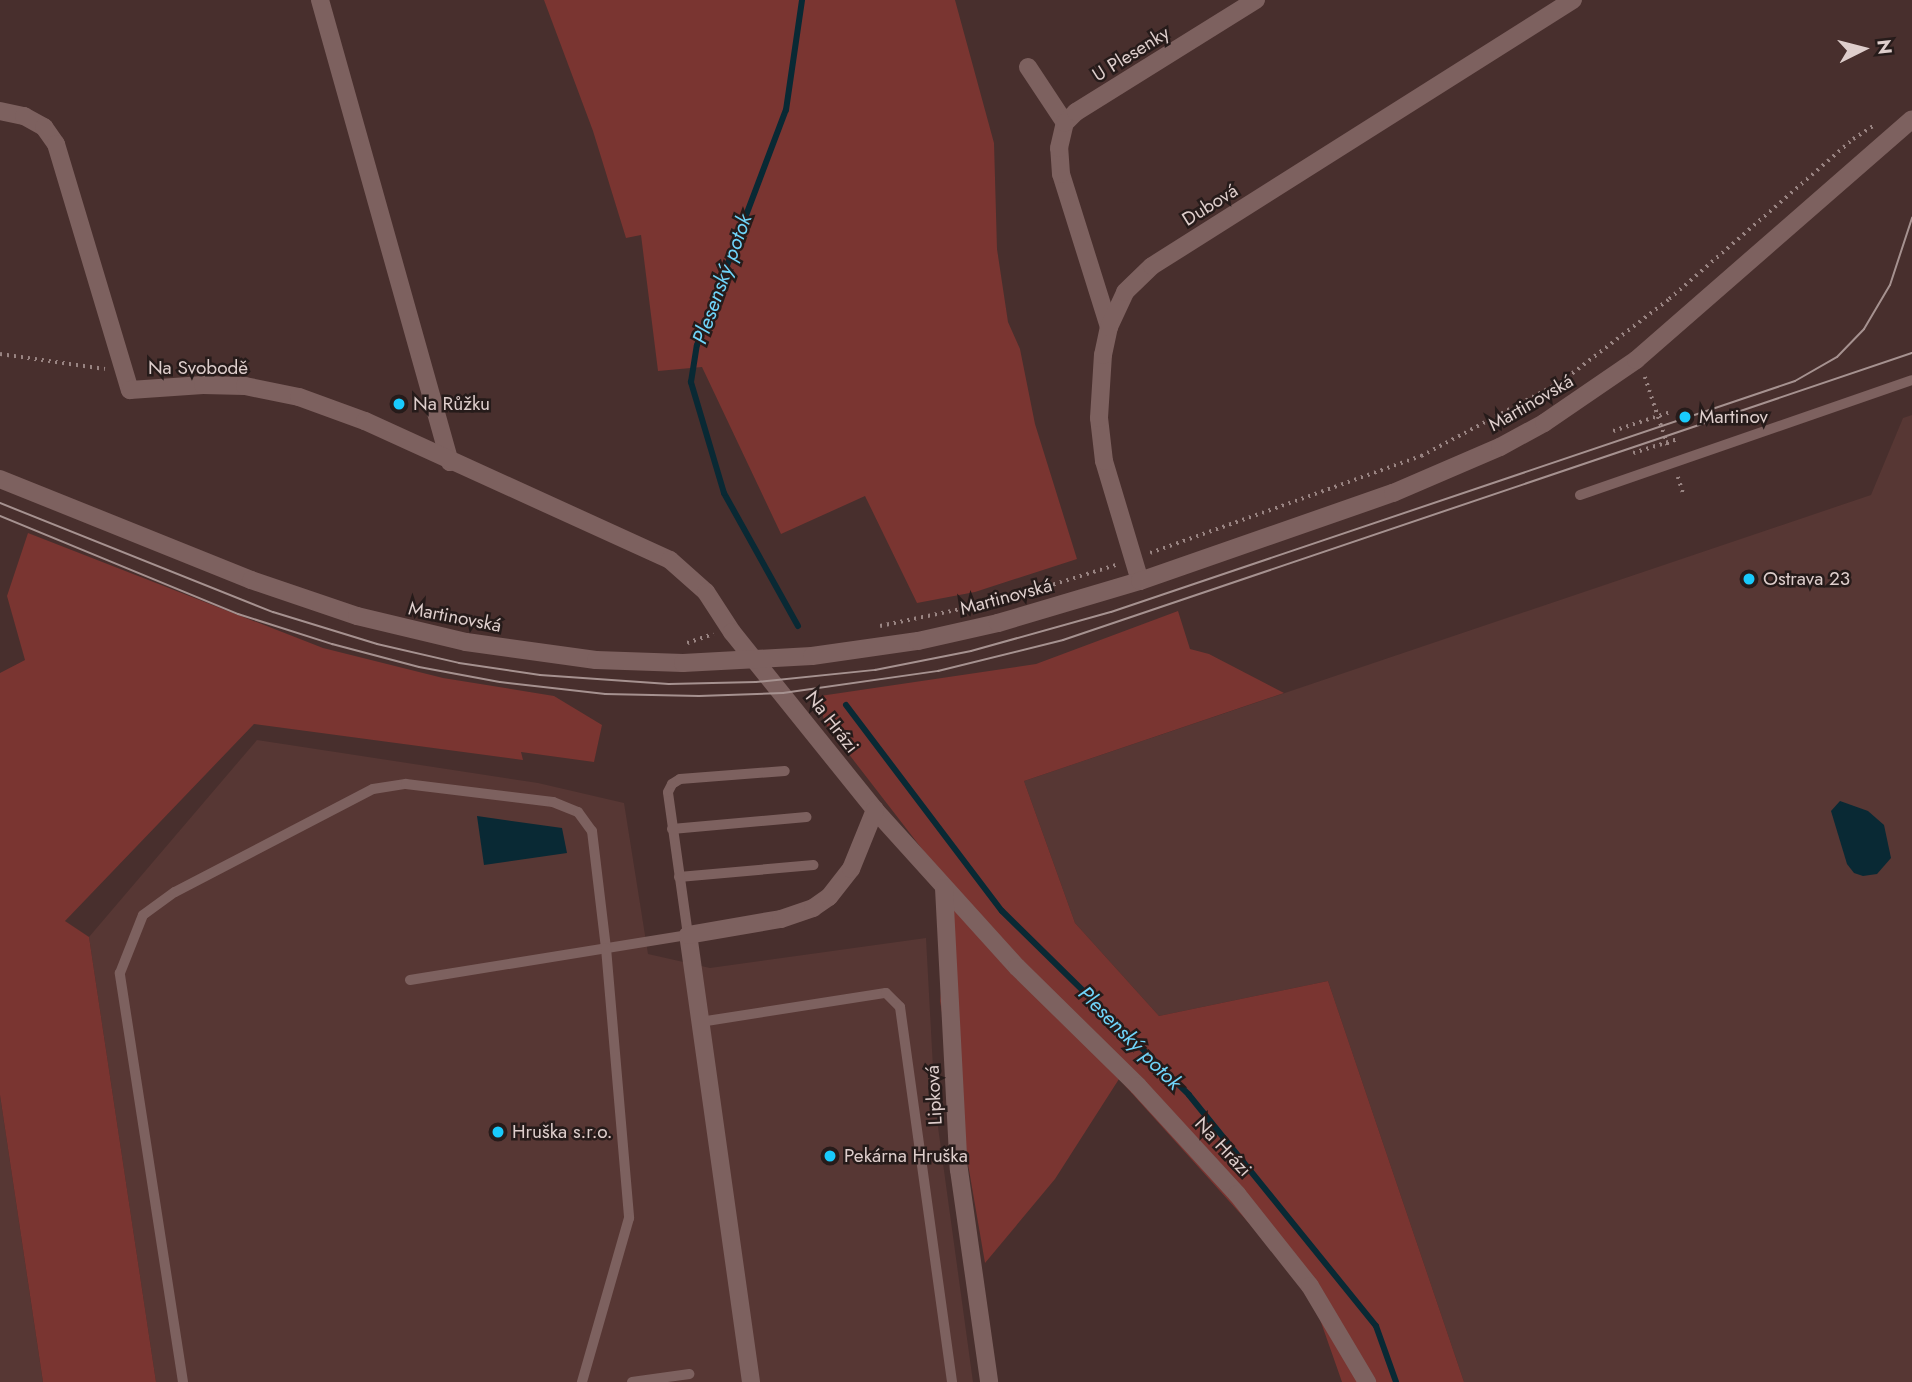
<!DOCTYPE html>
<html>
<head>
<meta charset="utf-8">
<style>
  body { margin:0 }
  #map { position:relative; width:1912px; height:1382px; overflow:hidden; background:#482f2d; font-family:Jost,sans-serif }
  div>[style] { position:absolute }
  .built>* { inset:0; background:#573734 }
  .green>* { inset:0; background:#7a3531 }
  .water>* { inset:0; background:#092934 }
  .stream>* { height:6px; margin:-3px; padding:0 3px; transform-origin:3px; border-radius:3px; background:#092934 }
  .path>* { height:3.5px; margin-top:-1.75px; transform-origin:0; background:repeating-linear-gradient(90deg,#998482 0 2px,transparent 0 7px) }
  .service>* { height:10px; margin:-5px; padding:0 5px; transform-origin:5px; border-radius:5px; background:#7d615f }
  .minor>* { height:18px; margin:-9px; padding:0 9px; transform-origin:9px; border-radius:9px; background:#7d615f }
  .tertiary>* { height:18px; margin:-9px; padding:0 9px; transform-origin:9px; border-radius:9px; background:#7d615f }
  .tram>* { height:2px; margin:-1px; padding:0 1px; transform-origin:1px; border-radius:1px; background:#a69290 }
  .dots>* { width:19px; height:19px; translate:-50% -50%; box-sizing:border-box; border:4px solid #261b1a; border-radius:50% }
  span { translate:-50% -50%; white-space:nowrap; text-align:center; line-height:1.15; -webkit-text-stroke:5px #261b1a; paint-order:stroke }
  .street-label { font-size:19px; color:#dececc }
  .poi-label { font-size:19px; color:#dececc }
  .left { translate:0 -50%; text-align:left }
  .water-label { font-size:21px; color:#6fd4f9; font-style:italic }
  .north { position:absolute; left:1828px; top:14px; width:70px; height:70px; -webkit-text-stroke:5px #261b1a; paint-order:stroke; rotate:84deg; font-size:19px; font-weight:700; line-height:28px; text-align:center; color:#dececc }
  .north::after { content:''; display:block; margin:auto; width:24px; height:32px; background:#dececc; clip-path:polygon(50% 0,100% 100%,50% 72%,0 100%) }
</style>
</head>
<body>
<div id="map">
  <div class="built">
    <i style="clip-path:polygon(1912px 415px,1912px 1382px,1464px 1382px,1328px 981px,1159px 1016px,1075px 923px,1024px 781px,1871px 495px,1903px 418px)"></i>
    <i style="clip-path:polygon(257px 740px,538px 783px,624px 803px,648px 954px,710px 968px,926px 938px,935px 1105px,973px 1382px,156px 1382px,89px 937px)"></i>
    <i style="clip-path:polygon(0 1095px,43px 1382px,0 1382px)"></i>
  </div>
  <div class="green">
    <i style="clip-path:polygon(544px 0,955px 0,994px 143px,997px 249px,1008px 322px,1020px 349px,1035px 424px,1077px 559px,975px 592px,917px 603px,865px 496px,781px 534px,702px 367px,658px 371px,641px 235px,626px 238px,593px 131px)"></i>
    <i style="clip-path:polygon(28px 533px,323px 648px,443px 678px,554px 696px,602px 725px,594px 762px,521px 752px,523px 760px,254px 724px,65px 921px,89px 937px,156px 1382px,43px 1382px,0 1095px,0 673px,25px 660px,7px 596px)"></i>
    <i style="clip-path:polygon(1178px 611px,1190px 649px,1209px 654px,1284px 693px,1024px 781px,1075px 923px,1159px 1016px,1328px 981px,1464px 1382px,1342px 1382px,1310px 1291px,1119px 1079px,1055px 1179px,985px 1263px,940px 1001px,953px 889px,824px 722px,820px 696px,1036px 664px)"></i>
  </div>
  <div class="water">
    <i style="clip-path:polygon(1840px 801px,1868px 811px,1884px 825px,1891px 858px,1877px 874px,1863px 876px,1854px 873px,1847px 864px,1831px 811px)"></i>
    <i style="clip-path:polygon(477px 816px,562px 828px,567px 853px,484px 865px)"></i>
  </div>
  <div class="stream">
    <i style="left:798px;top:626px;width:152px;rotate:-119.1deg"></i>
    <i style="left:724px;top:493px;width:116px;rotate:-106.6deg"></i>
    <i style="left:691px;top:382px;width:37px;rotate:-81deg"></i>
    <i style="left:697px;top:345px;width:251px;rotate:-69.3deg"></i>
    <i style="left:786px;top:110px;width:111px;rotate:-81.7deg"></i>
    <i style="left:846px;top:705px;width:258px;rotate:52.9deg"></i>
    <i style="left:1002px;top:911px;width:262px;rotate:44.5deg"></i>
    <i style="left:1189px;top:1095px;width:297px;rotate:51deg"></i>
    <i style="left:1376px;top:1326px;width:59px;rotate:70.3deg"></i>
  </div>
  <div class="path">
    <i style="left:0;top:354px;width:106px;rotate:8.1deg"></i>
    <i style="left:1645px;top:377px;width:76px;rotate:71.6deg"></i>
    <i style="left:1613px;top:431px;width:60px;rotate:-18.4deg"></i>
    <i style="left:1633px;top:453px;width:47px;rotate:-17.3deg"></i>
    <i style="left:1678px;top:477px;width:19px;rotate:72deg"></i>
    <i style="left:1150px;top:553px;width:288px;rotate:-19.7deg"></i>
    <i style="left:1421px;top:456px;width:158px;rotate:-27.9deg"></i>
    <i style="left:1561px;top:382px;width:136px;rotate:-37.5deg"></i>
    <i style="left:1669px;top:299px;width:244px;rotate:-41deg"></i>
    <i style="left:1853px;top:139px;width:24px;rotate:-33deg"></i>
    <i style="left:1013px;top:597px;width:108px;rotate:-17.3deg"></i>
    <i style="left:880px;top:626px;width:122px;rotate:-11.9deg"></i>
    <i style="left:687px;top:643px;width:28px;rotate:-19deg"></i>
  </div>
  <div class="service">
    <i style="left:1580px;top:495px;width:351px;rotate:-19.1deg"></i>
    <i style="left:672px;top:829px;width:135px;rotate:-5.1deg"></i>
    <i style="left:679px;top:877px;width:135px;rotate:-5.1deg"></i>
    <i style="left:410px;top:980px;width:282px;rotate:-9.2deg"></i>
    <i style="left:688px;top:935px;width:144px;rotate:-98deg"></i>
    <i style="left:668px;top:792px;width:9px;rotate:-63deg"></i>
    <i style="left:672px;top:784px;width:9px;rotate:-32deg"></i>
    <i style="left:680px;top:779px;width:105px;rotate:-4.4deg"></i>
    <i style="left:700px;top:1022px;width:188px;rotate:-8.9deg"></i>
    <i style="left:886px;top:993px;width:20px;rotate:45deg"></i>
    <i style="left:900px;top:1007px;width:379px;rotate:82.1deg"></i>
    <i style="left:183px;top:1382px;width:414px;rotate:-98.8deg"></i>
    <i style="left:120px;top:973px;width:62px;rotate:-68.4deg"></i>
    <i style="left:143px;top:915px;width:39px;rotate:-36deg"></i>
    <i style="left:175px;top:892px;width:223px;rotate:-27.5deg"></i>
    <i style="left:373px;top:789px;width:33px;rotate:-9deg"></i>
    <i style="left:406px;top:784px;width:148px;rotate:7deg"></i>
    <i style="left:553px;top:802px;width:27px;rotate:22deg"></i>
    <i style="left:578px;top:812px;width:24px;rotate:54deg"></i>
    <i style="left:592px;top:831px;width:118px;rotate:83.2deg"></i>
    <i style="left:606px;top:948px;width:271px;rotate:85.1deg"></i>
    <i style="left:629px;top:1218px;width:171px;rotate:106deg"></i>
    <i style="left:632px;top:1382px;width:58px;rotate:-8deg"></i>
  </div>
  <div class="minor">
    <i style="left:320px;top:0;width:480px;rotate:74.3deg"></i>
    <i style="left:1028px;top:67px;width:67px;rotate:56.5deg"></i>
    <i style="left:0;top:111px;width:25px;rotate:12deg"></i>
    <i style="left:24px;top:116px;width:23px;rotate:29deg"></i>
    <i style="left:44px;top:127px;width:21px;rotate:55deg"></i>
    <i style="left:56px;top:144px;width:257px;rotate:73.3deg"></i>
    <i style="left:130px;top:390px;width:73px;rotate:-3.9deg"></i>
    <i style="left:203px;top:385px;width:42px;rotate:1.4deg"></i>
    <i style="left:245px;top:386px;width:55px;rotate:11.5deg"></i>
    <i style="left:299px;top:397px;width:70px;rotate:20deg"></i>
    <i style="left:365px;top:421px;width:335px;rotate:24.5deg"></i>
    <i style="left:670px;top:560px;width:48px;rotate:41.6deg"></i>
    <i style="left:706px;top:592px;width:48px;rotate:57deg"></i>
    <i style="left:732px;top:632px;width:228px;rotate:51.2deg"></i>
    <i style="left:875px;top:810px;width:212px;rotate:47.9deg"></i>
    <i style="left:1017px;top:967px;width:170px;rotate:44.5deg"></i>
    <i style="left:1138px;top:1086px;width:147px;rotate:47.5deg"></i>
    <i style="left:1237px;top:1194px;width:117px;rotate:51.6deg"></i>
    <i style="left:1310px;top:1286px;width:112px;rotate:59.3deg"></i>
    <i style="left:1109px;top:327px;width:160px;rotate:-107.4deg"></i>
    <i style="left:1061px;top:174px;width:26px;rotate:-94deg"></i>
    <i style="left:1059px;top:148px;width:26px;rotate:-77deg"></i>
    <i style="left:1065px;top:123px;width:16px;rotate:-45deg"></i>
    <i style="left:1076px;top:112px;width:212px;rotate:-31.9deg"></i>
    <i style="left:1140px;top:581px;width:125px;rotate:-106.7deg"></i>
    <i style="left:1104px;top:461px;width:43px;rotate:-96.6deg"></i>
    <i style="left:1099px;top:418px;width:63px;rotate:-86.4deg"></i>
    <i style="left:1103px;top:355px;width:29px;rotate:-78deg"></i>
    <i style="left:1109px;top:327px;width:38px;rotate:-65deg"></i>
    <i style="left:1125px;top:292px;width:37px;rotate:-44deg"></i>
    <i style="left:1152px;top:266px;width:498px;rotate:-32.3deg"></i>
    <i style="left:944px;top:888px;width:282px;rotate:87deg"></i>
    <i style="left:959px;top:1170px;width:214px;rotate:81.9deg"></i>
    <i style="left:751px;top:1382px;width:451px;rotate:-98deg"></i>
    <i style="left:688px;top:935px;width:94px;rotate:-9.8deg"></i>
    <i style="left:781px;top:919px;width:34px;rotate:-19deg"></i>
    <i style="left:813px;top:908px;width:19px;rotate:-35deg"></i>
    <i style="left:829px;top:897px;width:36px;rotate:-52deg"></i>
    <i style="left:851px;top:869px;width:64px;rotate:-67.9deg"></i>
  </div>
  <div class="tertiary">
    <i style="left:0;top:479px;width:271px;rotate:21.9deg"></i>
    <i style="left:251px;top:580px;width:112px;rotate:18.8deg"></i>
    <i style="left:357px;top:616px;width:112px;rotate:13.4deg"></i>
    <i style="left:466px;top:642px;width:131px;rotate:7.9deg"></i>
    <i style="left:596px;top:660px;width:87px;rotate:2deg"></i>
    <i style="left:683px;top:663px;width:129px;rotate:-3.1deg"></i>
    <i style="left:812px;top:656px;width:107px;rotate:-8.1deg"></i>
    <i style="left:918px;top:641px;width:82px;rotate:-12.7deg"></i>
    <i style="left:998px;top:623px;width:148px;rotate:-16.5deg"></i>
    <i style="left:1140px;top:581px;width:268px;rotate:-19.2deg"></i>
    <i style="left:1393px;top:493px;width:116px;rotate:-23.3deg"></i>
    <i style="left:1500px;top:447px;width:50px;rotate:-28.6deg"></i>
    <i style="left:1544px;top:423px;width:112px;rotate:-34.4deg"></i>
    <i style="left:1636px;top:360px;width:366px;rotate:-41.1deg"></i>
  </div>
  <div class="tram">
    <i style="left:0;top:503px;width:294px;rotate:21.8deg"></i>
    <i style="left:273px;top:612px;width:109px;rotate:17.1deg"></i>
    <i style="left:377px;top:644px;width:84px;rotate:13deg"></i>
    <i style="left:459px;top:663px;width:82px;rotate:8.4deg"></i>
    <i style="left:540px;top:675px;width:129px;rotate:4deg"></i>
    <i style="left:669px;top:684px;width:87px;rotate:-1.3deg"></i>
    <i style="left:756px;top:682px;width:120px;rotate:-5.8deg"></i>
    <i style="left:875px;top:670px;width:98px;rotate:-11.2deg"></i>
    <i style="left:971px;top:651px;width:145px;rotate:-15.6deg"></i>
    <i style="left:1111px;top:612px;width:722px;rotate:-18.66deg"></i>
    <i style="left:1795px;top:381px;width:48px;rotate:-29.7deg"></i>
    <i style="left:1837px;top:357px;width:39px;rotate:-46deg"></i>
    <i style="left:1864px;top:329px;width:51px;rotate:-59.4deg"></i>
    <i style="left:1890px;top:285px;width:71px;rotate:-71.8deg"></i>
    <i style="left:0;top:516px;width:257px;rotate:22.4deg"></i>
    <i style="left:238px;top:614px;width:99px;rotate:17.7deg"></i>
    <i style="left:332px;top:644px;width:90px;rotate:14.8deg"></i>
    <i style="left:419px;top:667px;width:82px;rotate:10.5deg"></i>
    <i style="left:500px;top:682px;width:106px;rotate:6.5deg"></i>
    <i style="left:605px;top:694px;width:94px;rotate:1.2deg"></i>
    <i style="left:699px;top:696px;width:84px;rotate:-2deg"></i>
    <i style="left:783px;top:693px;width:157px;rotate:-8.1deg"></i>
    <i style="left:938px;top:671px;width:129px;rotate:-13.9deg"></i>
    <i style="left:1063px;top:640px;width:896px;rotate:-18.68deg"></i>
  </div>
  <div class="dots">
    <i style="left:399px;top:404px;background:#19cafc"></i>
    <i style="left:1685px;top:417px;background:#19cafc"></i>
    <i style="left:1749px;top:579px;background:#19cafc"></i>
    <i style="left:498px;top:1132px;background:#19cafc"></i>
    <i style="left:830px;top:1156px;background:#19cafc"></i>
  </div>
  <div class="street-label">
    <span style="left:1131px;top:54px;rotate:-32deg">U Plesenky</span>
    <span style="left:1210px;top:205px;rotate:-32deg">Dubová</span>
    <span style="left:198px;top:368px">Na Svobodě</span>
    <span style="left:1531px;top:403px;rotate:-30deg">Martinovská</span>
    <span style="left:1006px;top:597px;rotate:-15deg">Martinovská</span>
    <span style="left:455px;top:617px;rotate:11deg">Martinovská</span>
    <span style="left:832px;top:722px;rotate:52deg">Na Hrázi</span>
    <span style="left:934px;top:1095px;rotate:-93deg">Lipková</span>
    <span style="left:1223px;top:1147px;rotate:47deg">Na Hrázi</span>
  </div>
  <div class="poi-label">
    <span class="left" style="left:413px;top:404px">Na Růžku</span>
    <span class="left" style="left:1699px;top:417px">Martinov</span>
    <span class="left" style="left:1763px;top:579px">Ostrava 23</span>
    <span class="left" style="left:512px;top:1132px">Hruška s.r.o.</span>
    <span class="left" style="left:844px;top:1156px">Pekárna Hruška</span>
  </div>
  <div class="water-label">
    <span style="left:722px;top:279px;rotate:-70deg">Plesenský potok</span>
    <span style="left:1130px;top:1038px;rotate:45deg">Plesenský potok</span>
  </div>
  <div class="north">N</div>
</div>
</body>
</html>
